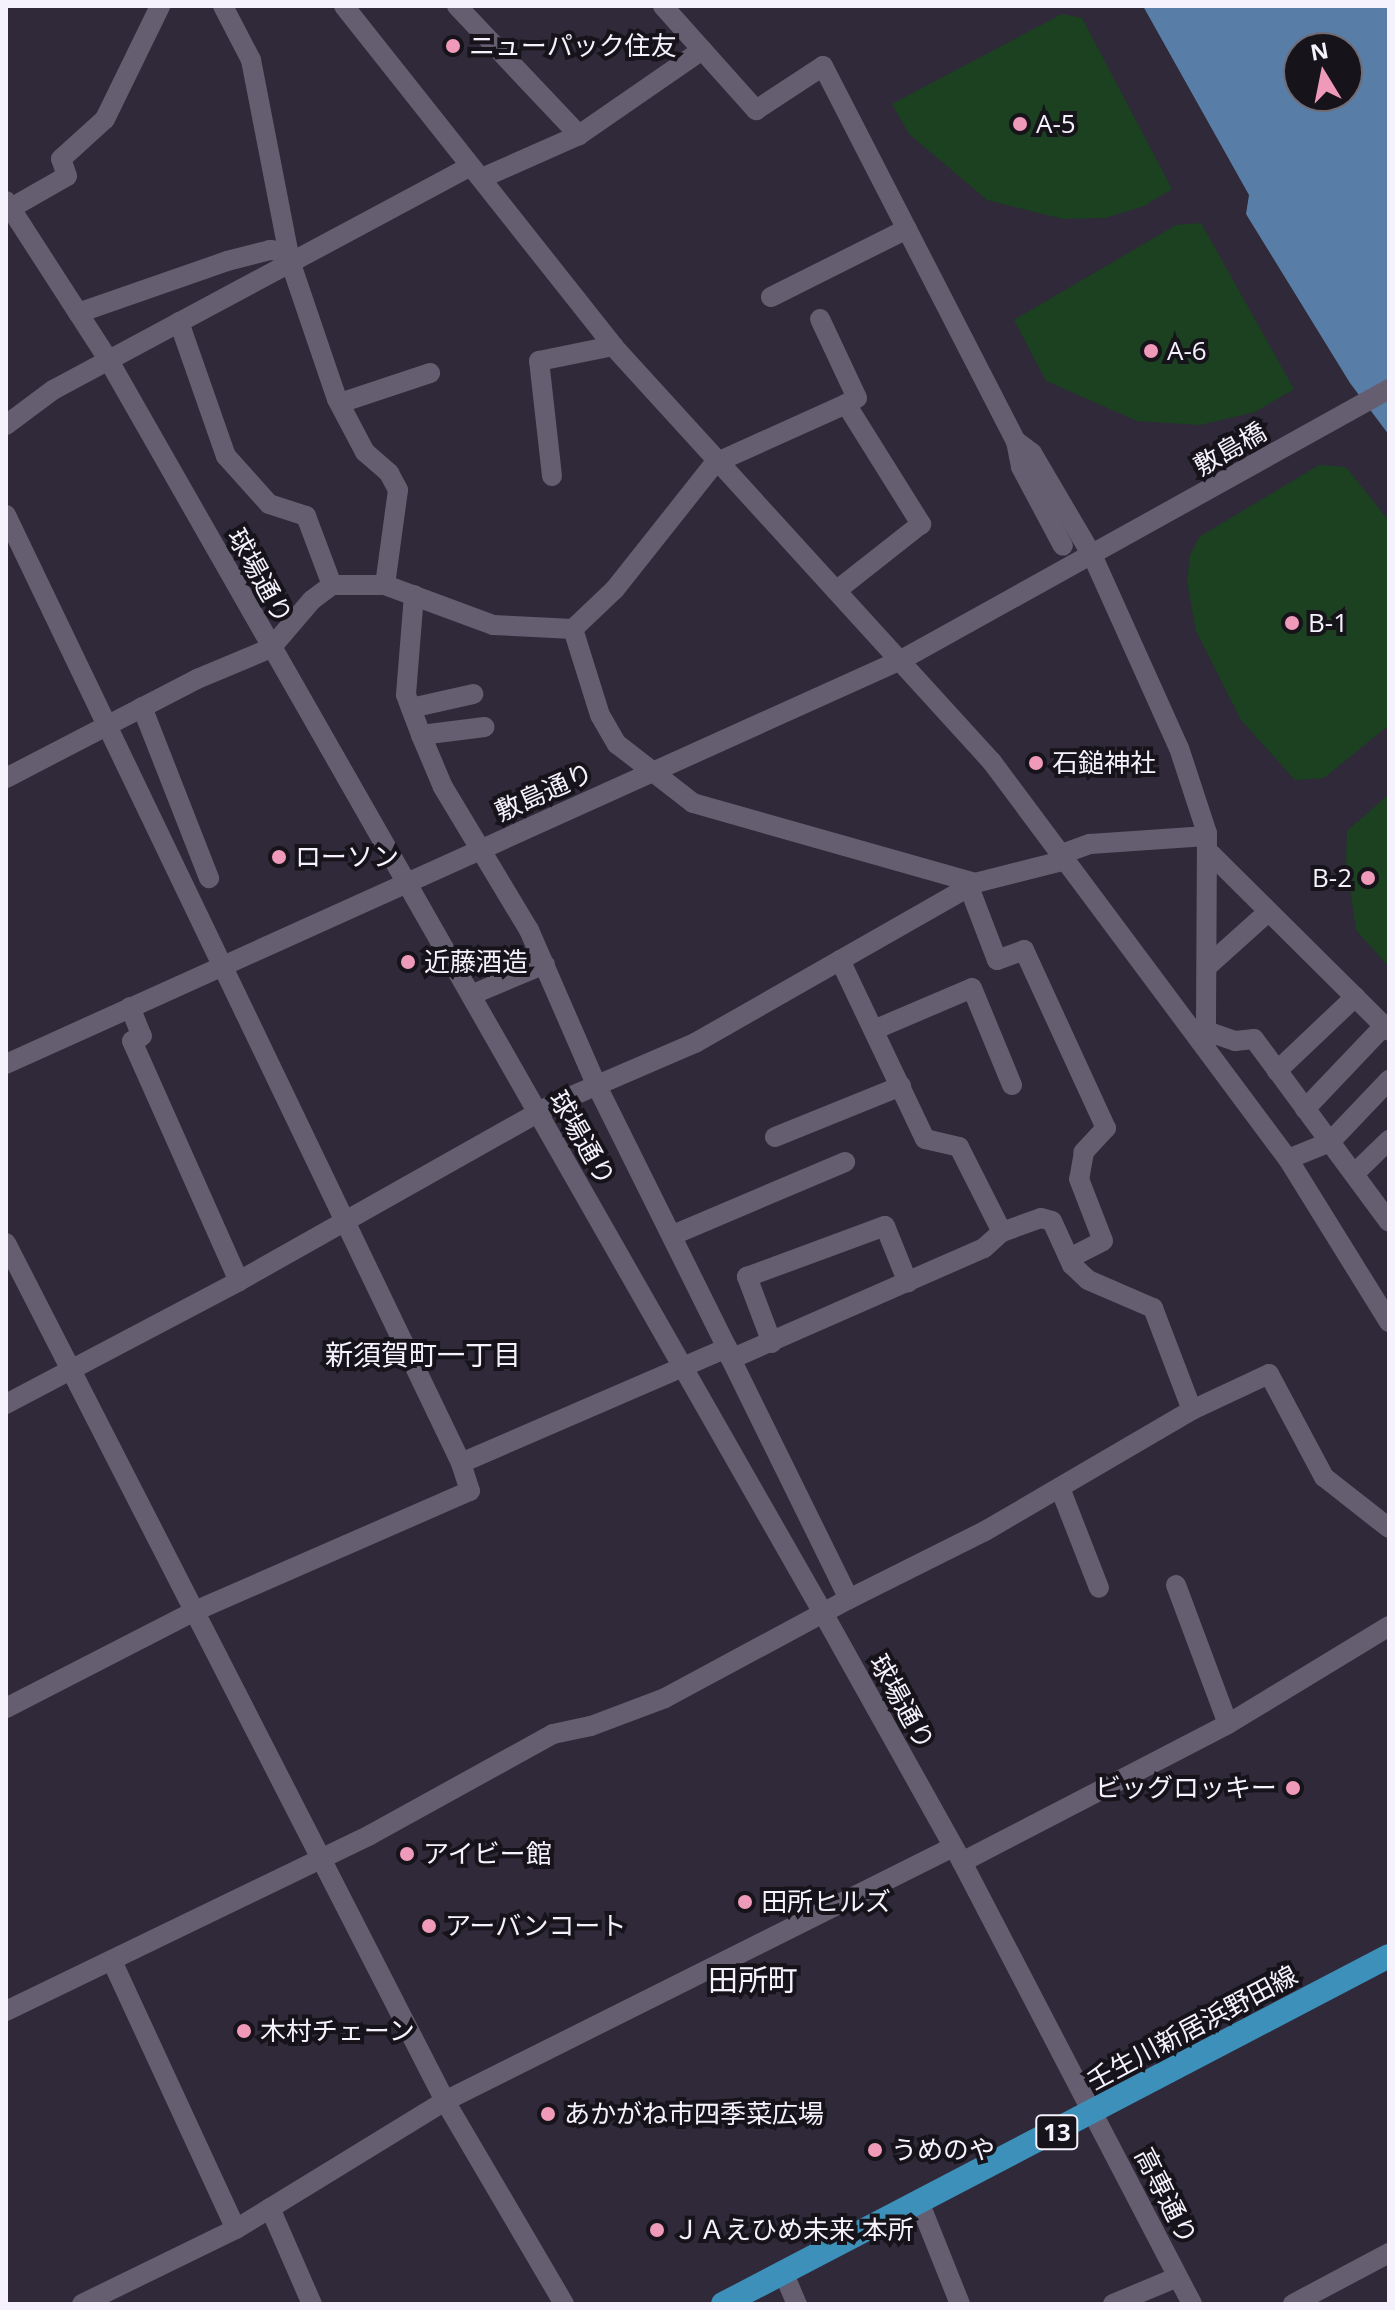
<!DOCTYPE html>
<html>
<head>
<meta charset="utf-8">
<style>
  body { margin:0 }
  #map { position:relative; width:1395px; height:2310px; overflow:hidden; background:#2f2939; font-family:"Open Sans","Noto Sans JP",sans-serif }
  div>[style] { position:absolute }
  .green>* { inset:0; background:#1b4120 }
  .water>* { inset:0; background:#587ea8 }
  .minor>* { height:20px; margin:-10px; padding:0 10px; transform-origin:10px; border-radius:10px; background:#655e70 }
  .major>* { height:24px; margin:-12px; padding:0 12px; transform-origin:12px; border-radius:12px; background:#3d90ba }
  .dots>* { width:22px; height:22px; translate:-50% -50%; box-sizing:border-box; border:4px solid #16131a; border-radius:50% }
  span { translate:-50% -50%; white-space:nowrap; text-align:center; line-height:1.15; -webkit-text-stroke:8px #16131a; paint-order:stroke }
  .shield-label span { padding:2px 6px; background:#16131a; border:2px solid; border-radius:6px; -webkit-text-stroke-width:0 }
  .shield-label { font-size:24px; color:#f6f2fd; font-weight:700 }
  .poi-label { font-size:26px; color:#f6f2fd }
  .left { translate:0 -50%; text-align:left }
  .right { translate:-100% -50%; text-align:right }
  .street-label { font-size:26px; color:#f6f2fd }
  .neighbourhood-label { font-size:28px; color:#f6f2fd }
  .quarter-label { font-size:30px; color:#f6f2fd }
  .frame { position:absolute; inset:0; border:8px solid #f6f2fd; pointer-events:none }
  .north { position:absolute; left:1283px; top:32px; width:80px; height:80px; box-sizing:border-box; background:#16131a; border:2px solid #706c75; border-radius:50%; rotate:350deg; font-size:22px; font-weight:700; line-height:32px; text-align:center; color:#f6f2fd }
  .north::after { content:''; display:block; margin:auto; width:28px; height:36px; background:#ef9ab8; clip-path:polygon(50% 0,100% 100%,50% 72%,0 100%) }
</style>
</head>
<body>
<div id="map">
  <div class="green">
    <i style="clip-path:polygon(1062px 14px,1082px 18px,1172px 189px,1144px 206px,1105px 218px,1063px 219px,987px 200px,909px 134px,892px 104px)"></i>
    <i style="clip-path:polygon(1201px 223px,1294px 389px,1255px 412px,1200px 425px,1137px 421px,1046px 381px,1014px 320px,1176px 225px)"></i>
    <i style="clip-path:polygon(1319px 465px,1346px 467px,1389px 521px,1389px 725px,1324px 778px,1295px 780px,1241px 720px,1196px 631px,1187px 582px,1190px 555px,1199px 537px)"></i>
    <i style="clip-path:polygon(1389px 794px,1389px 967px,1356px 930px,1346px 861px,1347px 831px)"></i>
  </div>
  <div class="water">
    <i style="clip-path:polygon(evenodd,1143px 6px,1389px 6px,1389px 435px,1350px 383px,1246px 214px,1249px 195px,1143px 6px,1299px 48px,1347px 48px,1347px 96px,1299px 96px,1299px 48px)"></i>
  </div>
  <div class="minor">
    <i style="left:223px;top:6px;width:61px;rotate:62.6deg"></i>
    <i style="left:251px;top:60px;width:205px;rotate:79deg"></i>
    <i style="left:290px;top:261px;width:146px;rotate:71.2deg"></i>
    <i style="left:337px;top:399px;width:60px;rotate:62.2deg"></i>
    <i style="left:365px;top:452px;width:32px;rotate:41deg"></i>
    <i style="left:389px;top:473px;width:19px;rotate:62deg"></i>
    <i style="left:398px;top:490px;width:96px;rotate:97.8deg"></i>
    <i style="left:344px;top:6px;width:434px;rotate:51.6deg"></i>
    <i style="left:613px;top:346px;width:563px;rotate:47.66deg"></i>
    <i style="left:992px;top:762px;width:495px;rotate:53.3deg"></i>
    <i style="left:1288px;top:1159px;width:192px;rotate:58.2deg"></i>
    <i style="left:457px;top:6px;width:178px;rotate:46.6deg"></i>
    <i style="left:579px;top:135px;width:150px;rotate:-34.6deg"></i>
    <i style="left:663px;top:6px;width:140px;rotate:48.2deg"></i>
    <i style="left:756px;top:110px;width:80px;rotate:-33.3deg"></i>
    <i style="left:823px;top:66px;width:422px;rotate:62.8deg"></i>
    <i style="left:1016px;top:441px;width:20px;rotate:37deg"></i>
    <i style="left:1032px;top:453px;width:121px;rotate:59.6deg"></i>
    <i style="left:1093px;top:557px;width:209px;rotate:65.8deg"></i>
    <i style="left:1179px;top:748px;width:89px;rotate:71.8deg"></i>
    <i style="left:1207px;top:833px;width:212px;rotate:90.3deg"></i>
    <i style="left:482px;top:178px;width:106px;rotate:-23.9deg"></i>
    <i style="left:6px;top:201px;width:190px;rotate:57.2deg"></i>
    <i style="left:109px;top:361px;width:1441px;rotate:60.3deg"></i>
    <i style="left:823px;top:1613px;width:285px;rotate:60.8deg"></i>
    <i style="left:962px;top:1862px;width:498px;rotate:62.5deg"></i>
    <i style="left:11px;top:208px;width:64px;rotate:-29.7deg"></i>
    <i style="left:67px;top:176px;width:18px;rotate:-109deg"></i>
    <i style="left:61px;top:159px;width:59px;rotate:-42.3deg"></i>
    <i style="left:105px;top:119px;width:126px;rotate:-64deg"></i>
    <i style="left:771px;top:297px;width:152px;rotate:-26.6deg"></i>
    <i style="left:78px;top:313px;width:158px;rotate:-19.2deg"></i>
    <i style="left:227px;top:261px;width:44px;rotate:-14.3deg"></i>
    <i style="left:270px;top:250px;width:18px;rotate:6deg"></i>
    <i style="left:820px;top:319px;width:87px;rotate:64.9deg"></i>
    <i style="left:857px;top:398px;width:13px;rotate:151deg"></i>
    <i style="left:179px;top:322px;width:142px;rotate:70.7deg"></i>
    <i style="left:226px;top:456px;width:64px;rotate:48.1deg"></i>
    <i style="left:269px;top:504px;width:39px;rotate:18deg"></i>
    <i style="left:306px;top:516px;width:74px;rotate:69.4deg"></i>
    <i style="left:340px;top:403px;width:95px;rotate:-18.4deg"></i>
    <i style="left:6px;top:425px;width:59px;rotate:-36.7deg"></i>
    <i style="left:53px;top:390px;width:472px;rotate:-28.2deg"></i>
    <i style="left:1016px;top:441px;width:26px;rotate:79deg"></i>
    <i style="left:1021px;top:467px;width:89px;rotate:62deg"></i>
    <i style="left:552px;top:476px;width:116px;rotate:-96.4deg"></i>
    <i style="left:539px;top:361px;width:76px;rotate:-11.5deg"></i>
    <i style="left:6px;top:515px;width:1052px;rotate:64.36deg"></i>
    <i style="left:414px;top:595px;width:100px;rotate:94.6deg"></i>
    <i style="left:406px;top:695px;width:43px;rotate:69.4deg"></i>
    <i style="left:421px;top:735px;width:64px;rotate:-7.2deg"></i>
    <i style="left:573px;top:629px;width:90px;rotate:72.6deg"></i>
    <i style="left:600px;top:715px;width:34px;rotate:60deg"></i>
    <i style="left:617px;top:744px;width:96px;rotate:37.8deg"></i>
    <i style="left:693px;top:803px;width:293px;rotate:15.8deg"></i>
    <i style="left:142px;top:707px;width:184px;rotate:68.6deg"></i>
    <i style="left:411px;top:708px;width:64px;rotate:-12.7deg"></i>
    <i style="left:421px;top:735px;width:56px;rotate:67.1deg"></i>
    <i style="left:443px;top:787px;width:167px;rotate:59deg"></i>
    <i style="left:529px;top:930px;width:168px;rotate:66.5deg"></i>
    <i style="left:596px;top:1084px;width:295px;rotate:63.6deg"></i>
    <i style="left:6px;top:778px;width:215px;rotate:-27.4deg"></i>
    <i style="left:197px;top:679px;width:80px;rotate:-22.7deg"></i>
    <i style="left:271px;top:648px;width:63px;rotate:-49.5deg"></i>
    <i style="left:312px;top:600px;width:25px;rotate:-37deg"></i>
    <i style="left:332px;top:585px;width:53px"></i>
    <i style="left:385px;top:585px;width:115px;rotate:20.3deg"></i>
    <i style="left:493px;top:625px;width:80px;rotate:2.9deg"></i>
    <i style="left:573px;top:629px;width:58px;rotate:-43.6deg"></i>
    <i style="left:615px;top:589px;width:161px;rotate:-51.6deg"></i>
    <i style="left:715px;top:463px;width:144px;rotate:-24.2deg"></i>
    <i style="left:846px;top:404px;width:142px;rotate:58deg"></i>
    <i style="left:921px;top:524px;width:108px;rotate:141.8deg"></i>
    <i style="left:1062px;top:854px;width:30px;rotate:-20deg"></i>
    <i style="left:1090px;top:844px;width:117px;rotate:-3.9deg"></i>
    <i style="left:1211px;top:854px;width:251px;rotate:44.8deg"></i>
    <i style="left:969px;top:887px;width:78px;rotate:69deg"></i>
    <i style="left:997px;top:960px;width:29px;rotate:-20deg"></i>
    <i style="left:1024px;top:950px;width:196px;rotate:65.3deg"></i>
    <i style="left:1106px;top:1128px;width:33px;rotate:133deg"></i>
    <i style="left:1084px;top:1152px;width:27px;rotate:100deg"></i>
    <i style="left:1079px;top:1179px;width:66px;rotate:68.8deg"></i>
    <i style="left:1103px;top:1241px;width:38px;rotate:153deg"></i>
    <i style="left:840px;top:960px;width:198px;rotate:64.6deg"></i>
    <i style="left:925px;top:1139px;width:35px;rotate:13deg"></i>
    <i style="left:959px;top:1147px;width:95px;rotate:63.2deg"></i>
    <i style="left:1002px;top:1232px;width:41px;rotate:-19.7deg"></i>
    <i style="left:1041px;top:1218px;width:11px;rotate:15deg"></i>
    <i style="left:1052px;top:1221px;width:48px;rotate:65.6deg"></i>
    <i style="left:1072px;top:1265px;width:22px;rotate:43deg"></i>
    <i style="left:1088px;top:1280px;width:71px;rotate:23.3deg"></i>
    <i style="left:1153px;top:1308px;width:109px;rotate:69.1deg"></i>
    <i style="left:1192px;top:1410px;width:85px;rotate:-25.1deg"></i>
    <i style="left:1269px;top:1374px;width:117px;rotate:61.9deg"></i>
    <i style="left:1324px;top:1477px;width:83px;rotate:38.1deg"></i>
    <i style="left:1210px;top:964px;width:78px;rotate:-41.9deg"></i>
    <i style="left:471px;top:995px;width:80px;rotate:-22.7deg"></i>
    <i style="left:130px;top:1007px;width:31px;rotate:68deg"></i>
    <i style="left:142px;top:1036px;width:11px;rotate:153deg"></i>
    <i style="left:132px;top:1041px;width:263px;rotate:66deg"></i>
    <i style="left:876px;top:1029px;width:104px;rotate:-23.1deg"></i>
    <i style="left:972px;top:988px;width:105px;rotate:67.6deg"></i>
    <i style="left:1209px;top:1032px;width:28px;rotate:19deg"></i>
    <i style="left:1235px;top:1041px;width:19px;rotate:-6deg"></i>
    <i style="left:1254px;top:1039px;width:128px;rotate:53.6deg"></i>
    <i style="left:1330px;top:1142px;width:86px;rotate:-46.4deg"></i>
    <i style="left:6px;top:1064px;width:984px;rotate:-24.3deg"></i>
    <i style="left:903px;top:659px;width:556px;rotate:-29.05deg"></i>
    <i style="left:1277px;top:1071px;width:108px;rotate:-43.5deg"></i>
    <i style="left:1305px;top:1109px;width:115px;rotate:-46.4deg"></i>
    <i style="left:775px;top:1137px;width:136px;rotate:-22deg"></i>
    <i style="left:1288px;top:1159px;width:45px;rotate:-22deg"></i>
    <i style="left:1330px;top:1142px;width:99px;rotate:53.6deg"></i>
    <i style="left:1354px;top:1174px;width:49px;rotate:-44.2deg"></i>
    <i style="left:673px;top:1235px;width:187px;rotate:-23deg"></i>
    <i style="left:6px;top:1243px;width:964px;rotate:62.9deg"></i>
    <i style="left:445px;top:2101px;width:235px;rotate:59.6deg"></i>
    <i style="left:772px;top:1343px;width:71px;rotate:-110.7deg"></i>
    <i style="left:747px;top:1277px;width:147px;rotate:-20.3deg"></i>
    <i style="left:885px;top:1226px;width:61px;rotate:68deg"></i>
    <i style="left:6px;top:1404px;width:263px;rotate:-27.8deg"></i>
    <i style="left:239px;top:1281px;width:358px;rotate:-29.4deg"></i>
    <i style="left:551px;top:1105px;width:157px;rotate:-23.3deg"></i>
    <i style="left:695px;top:1043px;width:322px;rotate:-29.7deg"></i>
    <i style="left:975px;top:883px;width:94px;rotate:-14.2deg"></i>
    <i style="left:1060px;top:1488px;width:107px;rotate:68.7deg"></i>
    <i style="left:1176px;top:1585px;width:148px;rotate:69.5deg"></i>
    <i style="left:849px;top:1599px;width:152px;rotate:-26.6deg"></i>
    <i style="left:985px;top:1531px;width:240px;rotate:-30.3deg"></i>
    <i style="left:6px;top:1708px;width:212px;rotate:-27.2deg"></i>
    <i style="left:195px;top:1611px;width:300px;rotate:-23.6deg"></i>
    <i style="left:470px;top:1491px;width:29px;rotate:-108deg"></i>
    <i style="left:461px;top:1463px;width:290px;rotate:-23.4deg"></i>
    <i style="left:727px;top:1348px;width:12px;rotate:70deg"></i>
    <i style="left:962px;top:1862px;width:300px;rotate:-27.4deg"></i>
    <i style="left:1228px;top:1724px;width:188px;rotate:-31.3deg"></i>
    <i style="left:112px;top:1961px;width:295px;rotate:65.2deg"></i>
    <i style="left:6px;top:2011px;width:404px;rotate:-25.8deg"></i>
    <i style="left:370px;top:1835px;width:209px;rotate:-28.9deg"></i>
    <i style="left:553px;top:1734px;width:39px;rotate:-12deg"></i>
    <i style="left:591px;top:1726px;width:79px;rotate:-20.7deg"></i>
    <i style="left:665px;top:1698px;width:209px;rotate:-28.3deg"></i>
    <i style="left:849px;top:1599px;width:267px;rotate:-116.2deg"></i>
    <i style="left:731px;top:1359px;width:276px;rotate:-23.7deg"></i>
    <i style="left:984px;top:1248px;width:24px;rotate:-42deg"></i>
    <i style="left:920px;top:2204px;width:108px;rotate:68.2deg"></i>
    <i style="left:270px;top:2208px;width:105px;rotate:66.4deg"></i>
    <i style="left:784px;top:2274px;width:33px;rotate:67deg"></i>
    <i style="left:82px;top:2304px;width:171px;rotate:-26deg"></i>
    <i style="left:236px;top:2229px;width:245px;rotate:-31.5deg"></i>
    <i style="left:445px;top:2101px;width:568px;rotate:-26.57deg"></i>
    <i style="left:1113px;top:2304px;width:70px;rotate:-22.6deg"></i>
    <i style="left:1293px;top:2304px;width:109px;rotate:-28deg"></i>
  </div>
  <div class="major">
    <i style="left:723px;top:2304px;width:751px;rotate:-27.59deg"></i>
  </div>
  <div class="dots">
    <i style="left:453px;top:46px;background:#ef9ab8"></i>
    <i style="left:1020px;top:124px;background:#ef9ab8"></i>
    <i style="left:1151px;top:351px;background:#ef9ab8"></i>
    <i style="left:1292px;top:623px;background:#ef9ab8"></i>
    <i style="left:1036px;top:763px;background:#ef9ab8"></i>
    <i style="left:279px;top:857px;background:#ef9ab8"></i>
    <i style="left:1368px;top:878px;background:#ef9ab8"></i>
    <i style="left:408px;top:962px;background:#ef9ab8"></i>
    <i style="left:1293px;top:1788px;background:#ef9ab8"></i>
    <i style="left:407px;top:1854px;background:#ef9ab8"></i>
    <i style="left:745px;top:1902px;background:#ef9ab8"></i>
    <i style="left:429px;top:1926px;background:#ef9ab8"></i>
    <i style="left:244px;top:2031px;background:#ef9ab8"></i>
    <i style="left:548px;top:2114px;background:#ef9ab8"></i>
    <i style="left:875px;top:2150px;background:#ef9ab8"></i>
    <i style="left:657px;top:2230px;background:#ef9ab8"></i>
  </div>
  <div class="shield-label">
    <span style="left:1057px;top:2132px">13</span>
  </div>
  <div class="poi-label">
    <span class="left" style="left:469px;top:46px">ニューパック住友</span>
    <span class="left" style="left:1036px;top:124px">A-5</span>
    <span class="left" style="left:1167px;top:351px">A-6</span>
    <span class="left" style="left:1308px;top:623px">B-1</span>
    <span class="left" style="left:1052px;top:763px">石鎚神社</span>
    <span class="left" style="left:295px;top:857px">ローソン</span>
    <span class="right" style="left:1352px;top:878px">B-2</span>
    <span class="left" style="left:424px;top:962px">近藤酒造</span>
    <span class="right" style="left:1277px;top:1788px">ビッグロッキー</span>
    <span class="left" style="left:423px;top:1854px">アイビー館</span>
    <span class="left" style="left:761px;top:1902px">田所ヒルズ</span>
    <span class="left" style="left:445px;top:1926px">アーバンコート</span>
    <span class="left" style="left:260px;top:2031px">木村チェーン</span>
    <span class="left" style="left:564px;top:2114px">あかがね市四季菜広場</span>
    <span class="left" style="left:891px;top:2150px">うめのや</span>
    <span class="left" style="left:673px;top:2230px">ＪＡえひめ未来 本所</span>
  </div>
  <div class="street-label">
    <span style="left:1230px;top:449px;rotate:-30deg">敷島橋</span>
    <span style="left:260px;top:576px;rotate:61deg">球場通り</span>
    <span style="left:544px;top:792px;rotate:-24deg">敷島通り</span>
    <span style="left:582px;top:1138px;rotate:60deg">球場通り</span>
    <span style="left:902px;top:1702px;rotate:61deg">球場通り</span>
    <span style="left:1192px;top:2028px;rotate:-28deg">壬生川新居浜野田線</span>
    <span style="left:1166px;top:2196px;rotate:63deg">高専通り</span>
  </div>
  <div class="neighbourhood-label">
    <span style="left:423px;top:1354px">新須賀町一丁目</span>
  </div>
  <div class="quarter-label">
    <span style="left:753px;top:1980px">田所町</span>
  </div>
  <div class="frame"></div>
  <div class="north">N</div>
</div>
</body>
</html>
